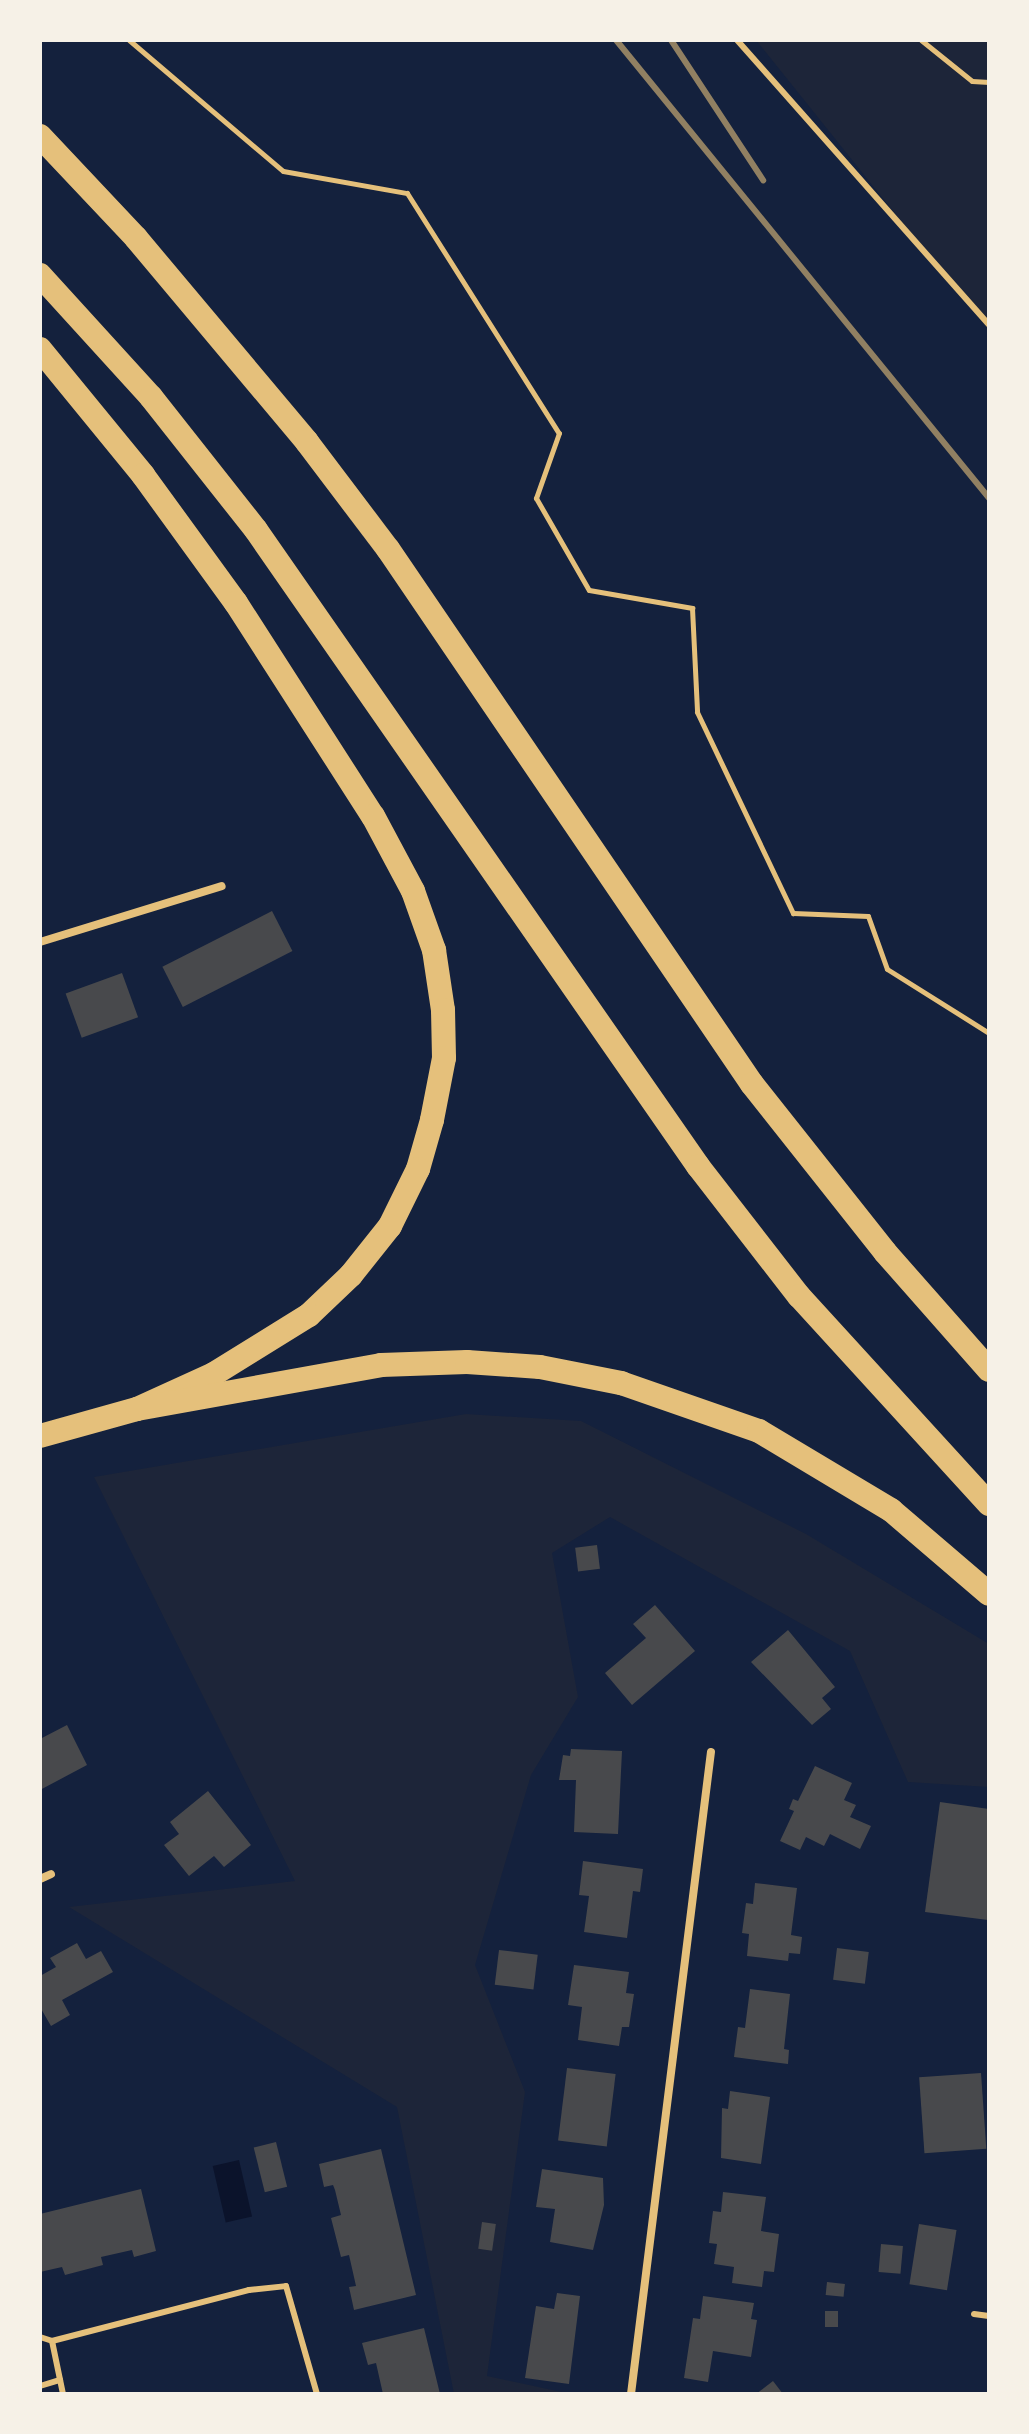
<!DOCTYPE html>
<html>
<head>
<meta charset="utf-8">
<style>
  body { margin:0 }
  #map { position:relative; width:1029px; height:2434px; overflow:hidden; background:#14213d; font-family:"Archivo Narrow",sans-serif }
  div>[style] { position:absolute }
  .green>* { inset:0; background:#1d2539 }
  .water>* { inset:0; background:#0b132b; transform-origin:0 0 }
  .building>* { inset:0; background:#48494c; transform-origin:0 0 }
  .path>* { height:5px; margin:-2.5px; padding:0 2.5px; transform-origin:2.5px; border-radius:2.5px; background:#e5c07b }
  .service>* { height:6px; margin:-3px; padding:0 3px; transform-origin:3px; border-radius:3px; background:#e5c07b }
  .minor>* { height:8px; margin:-4px; padding:0 4px; transform-origin:4px; border-radius:4px; background:#e5c07b }
  .motorway>* { height:24px; margin:-12px; padding:0 12px; transform-origin:12px; border-radius:12px; background:#e5c07b }
  .rail>* { height:6px; margin:-3px; padding:0 3px; transform-origin:3px; border-radius:3px; background:#918062 }
  span { translate:-50% -50%; white-space:nowrap; text-align:center; line-height:1.15; -webkit-text-stroke:8px #f6f1e7; paint-order:stroke }
  .frame { position:absolute; inset:0; border:42px solid #f6f1e7; pointer-events:none }
</style>
</head>
<body>
<div id="map">
  <div class="green">
    <i style="clip-path:polygon(756px 40px,989px 40px,989px 331px)"></i>
    <i style="clip-path:polygon(466px 1414px,581px 1421px,806px 1534px,989px 1644px,989px 1787px,908px 1782px,850px 1651px,610px 1517px,552px 1553px,578px 1697px,531px 1775px,475px 1965px,525px 2092px,487px 2376px,571px 2394px,454px 2394px,397px 2107px,69px 1907px,295px 1881px,94px 1477px)"></i>
  </div>
  <div class="water">
    <i style="left:239px;top:2160px;width:58px;height:27px;rotate:77deg"></i>
  </div>
  <div class="building">
    <i style="left:272px;top:911px;width:45px;height:123px;rotate:63deg"></i>
    <i style="left:122px;top:973px;width:47px;height:60px;rotate:70deg"></i>
    <i style="left:597px;top:1545px;width:24px;height:22px;rotate:83deg"></i>
    <i style="clip-path:polygon(655px 1605px,695px 1651px,632px 1705px,605px 1673px,646px 1638px,633px 1624px)"></i>
    <i style="clip-path:polygon(788px 1630px,835px 1687px,822px 1698px,831px 1709px,812px 1725px,751px 1662px)"></i>
    <i style="clip-path:polygon(67px 1725px,87px 1765px,40px 1790px,40px 1739px)"></i>
    <i style="clip-path:polygon(571px 1749px,622px 1751px,618px 1834px,574px 1832px,576px 1780px,559px 1780px,563px 1755px,570px 1756px)"></i>
    <i style="clip-path:polygon(815px 1766px,852px 1783px,844px 1800px,856px 1805px,850px 1817px,871px 1826px,860px 1849px,830px 1834px,824px 1846px,806px 1837px,800px 1850px,780px 1841px,794px 1811px,789px 1809px,793px 1799px,798px 1801px)"></i>
    <i style="clip-path:polygon(208px 1791px,251px 1845px,224px 1867px,214px 1856px,189px 1876px,164px 1845px,179px 1834px,170px 1822px)"></i>
    <i style="clip-path:polygon(940px 1802px,989px 1809px,988px 1920px,925px 1912px)"></i>
    <i style="clip-path:polygon(583px 1861px,643px 1869px,640px 1892px,633px 1891px,627px 1938px,584px 1932px,589px 1896px,579px 1895px)"></i>
    <i style="clip-path:polygon(755px 1883px,797px 1888px,791px 1935px,802px 1937px,800px 1954px,789px 1953px,788px 1961px,747px 1956px,749px 1934px,742px 1933px,746px 1903px,753px 1904px)"></i>
    <i style="clip-path:polygon(77px 1943px,86px 1959px,101px 1951px,113px 1972px,62px 2000px,70px 2015px,51px 2026px,40px 2007px,40px 1976px,56px 1967px,50px 1958px)"></i>
    <i style="left:837px;top:1948px;width:32px;height:32px;rotate:7deg"></i>
    <i style="left:499px;top:1950px;width:39px;height:35px;rotate:7deg"></i>
    <i style="clip-path:polygon(574px 1965px,629px 1972px,626px 1993px,634px 1994px,629px 2027px,622px 2027px,619px 2046px,578px 2040px,582px 2007px,568px 2005px)"></i>
    <i style="clip-path:polygon(750px 1989px,790px 1994px,784px 2049px,789px 2050px,788px 2064px,734px 2057px,738px 2027px,745px 2028px)"></i>
    <i style="left:567px;top:2068px;width:49px;height:73px;rotate:7deg"></i>
    <i style="left:981px;top:2073px;width:76px;height:62px;rotate:86deg"></i>
    <i style="clip-path:polygon(730px 2091px,770px 2097px,761px 2164px,721px 2158px,722px 2108px,728px 2109px)"></i>
    <i style="left:276px;top:2142px;width:46px;height:23px;rotate:76deg"></i>
    <i style="clip-path:polygon(381px 2149px,416px 2295px,354px 2310px,349px 2287px,356px 2286px,349px 2255px,341px 2257px,331px 2218px,341px 2215px,335px 2190px,333px 2185px,324px 2187px,319px 2164px)"></i>
    <i style="clip-path:polygon(542px 2169px,603px 2178px,604px 2205px,593px 2250px,550px 2242px,555px 2209px,536px 2207px)"></i>
    <i style="clip-path:polygon(141px 2189px,156px 2251px,134px 2257px,132px 2250px,101px 2257px,103px 2265px,65px 2275px,62px 2267px,40px 2272px,40px 2214px)"></i>
    <i style="clip-path:polygon(723px 2192px,766px 2197px,761px 2231px,779px 2234px,774px 2272px,764px 2271px,762px 2287px,732px 2283px,734px 2267px,714px 2264px,717px 2244px,709px 2243px,713px 2211px,721px 2212px)"></i>
    <i style="left:482px;top:2222px;width:14px;height:27px;rotate:8deg"></i>
    <i style="left:919px;top:2224px;width:38px;height:61px;rotate:9deg"></i>
    <i style="left:881px;top:2244px;width:22px;height:28px;rotate:5deg"></i>
    <i style="left:827px;top:2282px;width:18px;height:13px;rotate:6deg"></i>
    <i style="clip-path:polygon(557px 2293px,580px 2296px,569px 2384px,525px 2378px,536px 2306px,554px 2309px)"></i>
    <i style="clip-path:polygon(703px 2296px,754px 2303px,751px 2319px,757px 2320px,751px 2357px,713px 2351px,708px 2382px,684px 2378px,693px 2318px,700px 2319px)"></i>
    <i style="left:825px;top:2311px;width:13px;height:16px"></i>
    <i style="clip-path:polygon(424px 2328px,440px 2394px,383px 2394px,376px 2363px,368px 2365px,362px 2343px)"></i>
    <i style="clip-path:polygon(773px 2381px,783px 2394px,756px 2394px)"></i>
  </div>
  <div class="path">
    <i style="left:129px;top:40px;width:202px;rotate:40.4deg"></i>
    <i style="left:283px;top:171px;width:126px;rotate:10.1deg"></i>
    <i style="left:407px;top:193px;width:284px;rotate:57.7deg"></i>
    <i style="left:559px;top:433px;width:69px;rotate:109.5deg"></i>
    <i style="left:536px;top:498px;width:106px;rotate:60.1deg"></i>
    <i style="left:589px;top:590px;width:105px;rotate:9.9deg"></i>
    <i style="left:692px;top:608px;width:104px;rotate:87.2deg"></i>
    <i style="left:697px;top:712px;width:223px;rotate:64.5deg"></i>
    <i style="left:793px;top:913px;width:75px;rotate:2.3deg"></i>
    <i style="left:868px;top:916px;width:56px;rotate:70.3deg"></i>
    <i style="left:887px;top:969px;width:120px;rotate:32.1deg"></i>
    <i style="left:921px;top:40px;width:65px;rotate:38.8deg"></i>
    <i style="left:972px;top:81px;width:17px;rotate:3deg"></i>
  </div>
  <div class="service">
    <i style="left:737px;top:40px;width:380px;rotate:48.5deg"></i>
    <i style="left:974px;top:2314px;width:15px;rotate:8deg"></i>
    <i style="left:40px;top:2337px;width:13px;rotate:18deg"></i>
    <i style="left:40px;top:2386px;width:21px;rotate:-17deg"></i>
    <i style="left:63px;top:2394px;width:54px;rotate:-101.7deg"></i>
    <i style="left:52px;top:2341px;width:203px;rotate:-14.5deg"></i>
    <i style="left:249px;top:2290px;width:37px;rotate:-6deg"></i>
    <i style="left:286px;top:2286px;width:112px;rotate:74deg"></i>
  </div>
  <div class="minor">
    <i style="left:40px;top:942px;width:190px;rotate:-17.1deg"></i>
    <i style="left:40px;top:1879px;width:12px;rotate:-24deg"></i>
    <i style="left:631px;top:2394px;width:647px;rotate:-82.9deg"></i>
  </div>
  <div class="motorway">
    <i style="left:40px;top:136px;width:140px;rotate:46.7deg"></i>
    <i style="left:136px;top:238px;width:266px;rotate:50deg"></i>
    <i style="left:307px;top:442px;width:134px;rotate:52.9deg"></i>
    <i style="left:388px;top:549px;width:647px;rotate:55.77deg"></i>
    <i style="left:752px;top:1084px;width:214px;rotate:51.6deg"></i>
    <i style="left:885px;top:1252px;width:157px;rotate:48.6deg"></i>
    <i style="left:40px;top:275px;width:165px;rotate:47.7deg"></i>
    <i style="left:151px;top:397px;width:169px;rotate:51.7deg"></i>
    <i style="left:256px;top:530px;width:775px;rotate:55.2deg"></i>
    <i style="left:698px;top:1166px;width:165px;rotate:52.2deg"></i>
    <i style="left:799px;top:1296px;width:282px;rotate:47.6deg"></i>
    <i style="left:40px;top:349px;width:163px;rotate:50.7deg"></i>
    <i style="left:143px;top:475px;width:158px;rotate:54deg"></i>
    <i style="left:236px;top:603px;width:253px;rotate:57.3deg"></i>
    <i style="left:373px;top:816px;width:85px;rotate:61.9deg"></i>
    <i style="left:413px;top:891px;width:63px;rotate:70.4deg"></i>
    <i style="left:434px;top:950px;width:61px;rotate:81.5deg"></i>
    <i style="left:443px;top:1010px;width:48px;rotate:88.8deg"></i>
    <i style="left:444px;top:1058px;width:63px;rotate:101deg"></i>
    <i style="left:432px;top:1120px;width:51px;rotate:105.9deg"></i>
    <i style="left:418px;top:1169px;width:64px;rotate:116.2deg"></i>
    <i style="left:390px;top:1226px;width:63px;rotate:128.5deg"></i>
    <i style="left:351px;top:1275px;width:58px;rotate:136.4deg"></i>
    <i style="left:309px;top:1315px;width:112px;rotate:148.2deg"></i>
    <i style="left:214px;top:1374px;width:85px;rotate:155.6deg"></i>
    <i style="left:40px;top:1436px;width:101px;rotate:-15.6deg"></i>
    <i style="left:137px;top:1409px;width:248px;rotate:-10.2deg"></i>
    <i style="left:381px;top:1365px;width:86px;rotate:-2deg"></i>
    <i style="left:467px;top:1362px;width:73px;rotate:3.9deg"></i>
    <i style="left:540px;top:1367px;width:83px;rotate:11.2deg"></i>
    <i style="left:621px;top:1383px;width:146px;rotate:19.2deg"></i>
    <i style="left:759px;top:1431px;width:154px;rotate:30.9deg"></i>
    <i style="left:891px;top:1510px;width:129px;rotate:40.6deg"></i>
  </div>
  <div class="rail">
    <i style="left:616px;top:40px;width:591px;rotate:50.84deg"></i>
    <i style="left:671px;top:40px;width:168px;rotate:56.7deg"></i>
  </div>
  <div class="frame"></div>
</div>
</body>
</html>
